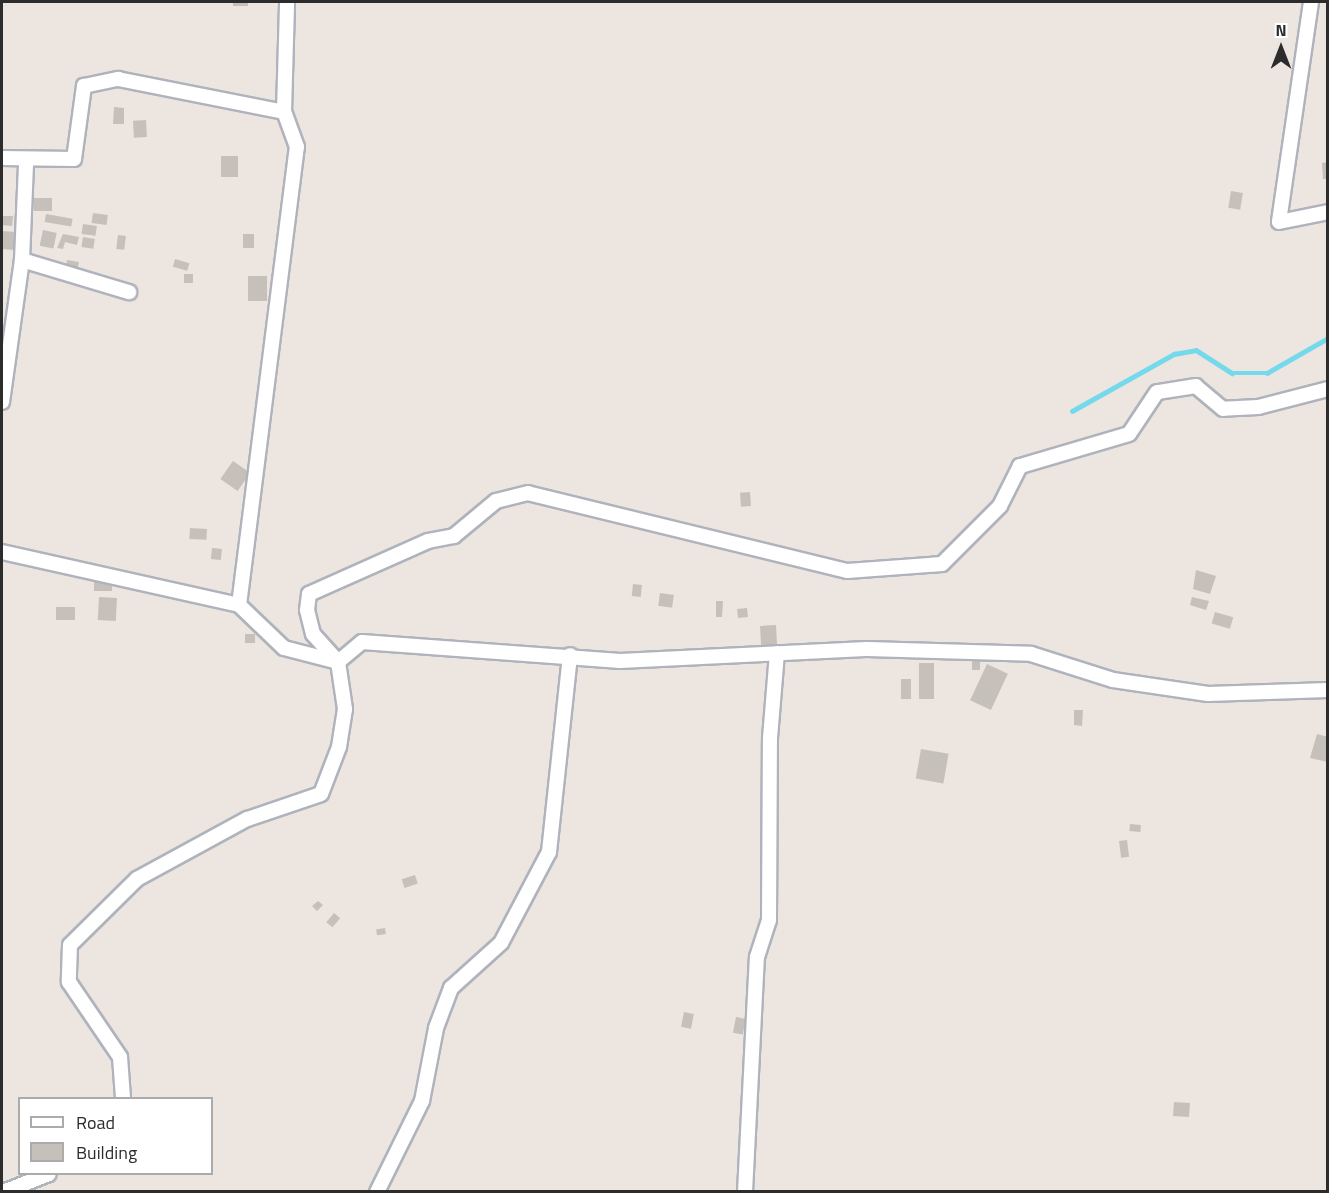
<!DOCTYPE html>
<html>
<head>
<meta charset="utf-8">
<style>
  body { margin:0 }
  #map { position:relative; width:1329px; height:1193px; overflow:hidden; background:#ede5df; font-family:"Titillium Web",sans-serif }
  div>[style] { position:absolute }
  .stream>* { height:4.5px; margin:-2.25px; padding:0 2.25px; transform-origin:2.25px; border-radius:2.25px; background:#75d9ec }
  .building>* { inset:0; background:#c6c0ba; transform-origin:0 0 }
  .roads { filter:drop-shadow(2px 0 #afb3bc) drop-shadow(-2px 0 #afb3bc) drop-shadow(0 2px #afb3bc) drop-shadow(0 -2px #afb3bc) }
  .minor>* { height:14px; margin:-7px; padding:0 7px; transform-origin:7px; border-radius:7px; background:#fff }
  span { translate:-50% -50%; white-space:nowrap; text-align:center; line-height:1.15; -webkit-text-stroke:4.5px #fff; paint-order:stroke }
  .frame { position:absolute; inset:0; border:3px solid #2c2c2c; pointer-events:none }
  .legend { position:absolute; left:18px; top:1097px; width:195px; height:78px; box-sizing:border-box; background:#fff; border:2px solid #ababab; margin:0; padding:8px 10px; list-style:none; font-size:18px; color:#2c2c2c }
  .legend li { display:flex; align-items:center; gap:12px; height:30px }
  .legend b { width:30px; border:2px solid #ababab }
  .north { position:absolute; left:1251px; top:18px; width:60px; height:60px; -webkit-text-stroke:4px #fff; paint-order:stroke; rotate:0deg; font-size:16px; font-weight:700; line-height:24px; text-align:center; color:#2c2c2c }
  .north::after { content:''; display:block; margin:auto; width:21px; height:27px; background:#2c2c2c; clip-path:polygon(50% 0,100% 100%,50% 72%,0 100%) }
</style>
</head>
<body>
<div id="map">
  <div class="stream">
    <i style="left:1072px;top:411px;width:117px;rotate:-29.2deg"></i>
    <i style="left:1174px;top:354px;width:22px;rotate:-10deg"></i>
    <i style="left:1196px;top:350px;width:43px;rotate:32.6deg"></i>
    <i style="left:1232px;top:373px;width:35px"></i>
    <i style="left:1267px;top:373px;width:70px;rotate:-29.8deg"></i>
  </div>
  <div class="building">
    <i style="left:233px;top:2px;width:15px;height:4px"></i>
    <i style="clip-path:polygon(114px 107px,124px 108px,124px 124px,113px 124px)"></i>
    <i style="left:146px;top:120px;width:17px;height:13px;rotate:87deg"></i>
    <i style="left:221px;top:156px;width:17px;height:21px"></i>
    <i style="clip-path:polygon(1328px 162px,1328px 179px,1323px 179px,1322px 163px)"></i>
    <i style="left:1231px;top:191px;width:12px;height:17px;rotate:9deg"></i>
    <i style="left:52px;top:198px;width:13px;height:18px;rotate:90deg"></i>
    <i style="left:93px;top:213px;width:15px;height:10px;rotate:8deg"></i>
    <i style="left:46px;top:214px;width:27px;height:8px;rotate:10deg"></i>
    <i style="clip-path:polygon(2px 216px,13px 216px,12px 226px,2px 225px)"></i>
    <i style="left:83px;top:224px;width:14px;height:10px;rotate:8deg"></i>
    <i style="left:43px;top:230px;width:14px;height:16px;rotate:12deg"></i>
    <i style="left:2px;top:231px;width:14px;height:18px;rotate:4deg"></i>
    <i style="clip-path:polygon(63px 234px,79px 237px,77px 245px,65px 242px,63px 249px,57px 248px)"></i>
    <i style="left:243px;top:234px;width:11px;height:14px"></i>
    <i style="left:118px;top:235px;width:8px;height:14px;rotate:7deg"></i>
    <i style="left:83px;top:237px;width:12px;height:10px;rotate:9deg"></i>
    <i style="left:175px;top:259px;width:15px;height:8px;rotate:16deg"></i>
    <i style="left:67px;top:260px;width:12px;height:8px;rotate:9deg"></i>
    <i style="left:184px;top:274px;width:9px;height:9px"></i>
    <i style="left:248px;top:276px;width:19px;height:25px"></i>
    <i style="left:233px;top:461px;width:21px;height:22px;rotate:35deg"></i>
    <i style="left:750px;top:492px;width:14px;height:10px;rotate:86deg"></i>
    <i style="left:190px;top:528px;width:17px;height:11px;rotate:3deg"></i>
    <i style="left:212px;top:548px;width:10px;height:11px;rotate:6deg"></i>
    <i style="clip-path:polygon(1196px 570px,1216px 576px,1210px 594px,1193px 589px)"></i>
    <i style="left:94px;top:581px;width:18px;height:10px"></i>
    <i style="left:633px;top:584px;width:9px;height:12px;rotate:6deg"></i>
    <i style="left:660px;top:593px;width:14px;height:13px;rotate:8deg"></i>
    <i style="left:99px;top:597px;width:18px;height:23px;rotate:3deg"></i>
    <i style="clip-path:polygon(1192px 597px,1209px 601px,1206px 610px,1190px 605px)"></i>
    <i style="clip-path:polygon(716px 601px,723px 601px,722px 617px,716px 617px)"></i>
    <i style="left:56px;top:607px;width:19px;height:13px"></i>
    <i style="left:747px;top:608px;width:9px;height:10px;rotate:84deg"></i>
    <i style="left:1215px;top:612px;width:19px;height:12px;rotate:16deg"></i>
    <i style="left:776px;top:625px;width:20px;height:16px;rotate:87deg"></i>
    <i style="left:245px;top:634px;width:10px;height:9px"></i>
    <i style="left:972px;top:658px;width:8px;height:12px"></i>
    <i style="left:919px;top:663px;width:15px;height:36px"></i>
    <i style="left:987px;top:664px;width:23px;height:40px;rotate:25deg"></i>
    <i style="left:901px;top:679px;width:10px;height:20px"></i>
    <i style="clip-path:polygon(1074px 710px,1083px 710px,1082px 726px,1074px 725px)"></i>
    <i style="clip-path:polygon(1317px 734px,1328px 737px,1328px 762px,1310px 758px)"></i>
    <i style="left:921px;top:749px;width:28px;height:30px;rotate:10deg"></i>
    <i style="left:1130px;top:824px;width:11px;height:7px;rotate:5deg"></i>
    <i style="left:1127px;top:840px;width:17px;height:8px;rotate:83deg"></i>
    <i style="left:415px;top:875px;width:9px;height:14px;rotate:72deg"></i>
    <i style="clip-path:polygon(318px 901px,323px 905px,317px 911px,312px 906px)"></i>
    <i style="left:334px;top:913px;width:8px;height:12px;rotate:40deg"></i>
    <i style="left:385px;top:928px;width:6px;height:9px;rotate:81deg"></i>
    <i style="left:684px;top:1012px;width:10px;height:15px;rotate:11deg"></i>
    <i style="left:736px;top:1017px;width:10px;height:16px;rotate:11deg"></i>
    <i style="left:1174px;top:1102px;width:16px;height:14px;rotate:4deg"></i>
  </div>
  <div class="roads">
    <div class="minor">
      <i style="left:1311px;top:2px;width:222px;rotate:98.3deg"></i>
      <i style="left:1279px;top:222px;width:50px;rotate:-11.5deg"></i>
      <i style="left:2px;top:158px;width:72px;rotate:0.8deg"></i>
      <i style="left:74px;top:159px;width:74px;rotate:-82.2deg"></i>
      <i style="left:84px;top:86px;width:35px;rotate:-12deg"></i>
      <i style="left:118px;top:79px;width:169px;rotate:11.2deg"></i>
      <i style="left:22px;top:260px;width:112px;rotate:16.7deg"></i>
      <i style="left:1328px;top:389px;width:72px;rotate:165.6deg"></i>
      <i style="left:1258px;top:407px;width:35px;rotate:177deg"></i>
      <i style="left:1223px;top:409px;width:35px;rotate:-140deg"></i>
      <i style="left:1196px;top:386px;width:39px;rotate:171deg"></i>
      <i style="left:1157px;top:392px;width:50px;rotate:123.7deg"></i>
      <i style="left:1129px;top:434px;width:114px;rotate:163.6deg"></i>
      <i style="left:1020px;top:466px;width:45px;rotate:116.6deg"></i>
      <i style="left:1000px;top:506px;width:82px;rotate:135deg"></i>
      <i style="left:942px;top:564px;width:95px;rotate:175.8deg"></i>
      <i style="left:847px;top:571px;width:328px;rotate:-166.3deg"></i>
      <i style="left:528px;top:493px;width:33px;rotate:166deg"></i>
      <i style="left:496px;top:501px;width:55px;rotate:140.2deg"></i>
      <i style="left:454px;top:536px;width:26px;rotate:169deg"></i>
      <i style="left:428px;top:541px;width:130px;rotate:156deg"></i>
      <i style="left:309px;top:594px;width:16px;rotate:97deg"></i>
      <i style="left:307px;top:610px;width:25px;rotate:76deg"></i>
      <i style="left:313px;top:634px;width:38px;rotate:48deg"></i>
      <i style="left:338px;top:662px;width:31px;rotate:-40deg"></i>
      <i style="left:362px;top:642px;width:259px;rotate:4.2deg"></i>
      <i style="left:620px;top:661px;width:247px;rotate:-2.8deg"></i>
      <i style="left:867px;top:649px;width:164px;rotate:1.7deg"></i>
      <i style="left:1031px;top:654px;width:86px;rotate:17.6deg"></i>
      <i style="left:1113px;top:680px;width:96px;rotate:8.4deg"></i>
      <i style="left:1208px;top:694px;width:120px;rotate:-1.9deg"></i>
      <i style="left:2px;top:402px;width:143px;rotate:-82deg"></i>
      <i style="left:22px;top:260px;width:97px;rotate:-87.6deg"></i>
      <i style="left:2px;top:552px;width:243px;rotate:12.6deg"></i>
      <i style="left:239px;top:605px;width:62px;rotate:43.7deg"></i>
      <i style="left:284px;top:648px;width:56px;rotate:14.5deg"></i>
      <i style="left:338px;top:662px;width:48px;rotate:81.5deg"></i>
      <i style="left:345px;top:709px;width:38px;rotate:99deg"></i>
      <i style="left:339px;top:747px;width:50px;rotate:111deg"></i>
      <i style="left:321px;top:794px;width:78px;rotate:161.3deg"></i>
      <i style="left:247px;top:819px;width:125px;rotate:151.4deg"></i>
      <i style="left:137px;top:879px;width:94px;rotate:135.4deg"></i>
      <i style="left:70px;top:945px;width:37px;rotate:92deg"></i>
      <i style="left:69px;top:982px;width:91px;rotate:55.8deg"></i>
      <i style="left:120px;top:1057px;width:41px;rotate:85.8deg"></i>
      <i style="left:239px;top:605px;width:462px;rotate:-82.8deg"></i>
      <i style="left:297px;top:147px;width:37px;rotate:-110deg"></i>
      <i style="left:284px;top:112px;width:110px;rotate:-88.4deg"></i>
      <i style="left:3px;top:1192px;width:49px;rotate:-21.4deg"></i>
      <i style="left:377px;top:1192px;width:102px;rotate:-63.7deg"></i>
      <i style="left:422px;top:1101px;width:74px;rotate:-79.1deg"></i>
      <i style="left:436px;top:1028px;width:43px;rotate:-69.4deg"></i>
      <i style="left:451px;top:988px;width:67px;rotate:-42deg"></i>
      <i style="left:501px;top:943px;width:103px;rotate:-62.2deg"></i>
      <i style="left:549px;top:852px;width:198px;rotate:-83.9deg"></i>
      <i style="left:745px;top:1192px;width:235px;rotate:-87.1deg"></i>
      <i style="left:757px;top:957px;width:39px;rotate:-72deg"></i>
      <i style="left:769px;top:920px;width:182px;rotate:-89.7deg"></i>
      <i style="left:770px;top:738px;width:85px;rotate:-85.3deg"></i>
    </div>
  </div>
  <div class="frame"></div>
  <ul class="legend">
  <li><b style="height:8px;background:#fff"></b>Road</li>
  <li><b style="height:16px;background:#c6c0ba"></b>Building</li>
  </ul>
  <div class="north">N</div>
</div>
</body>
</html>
